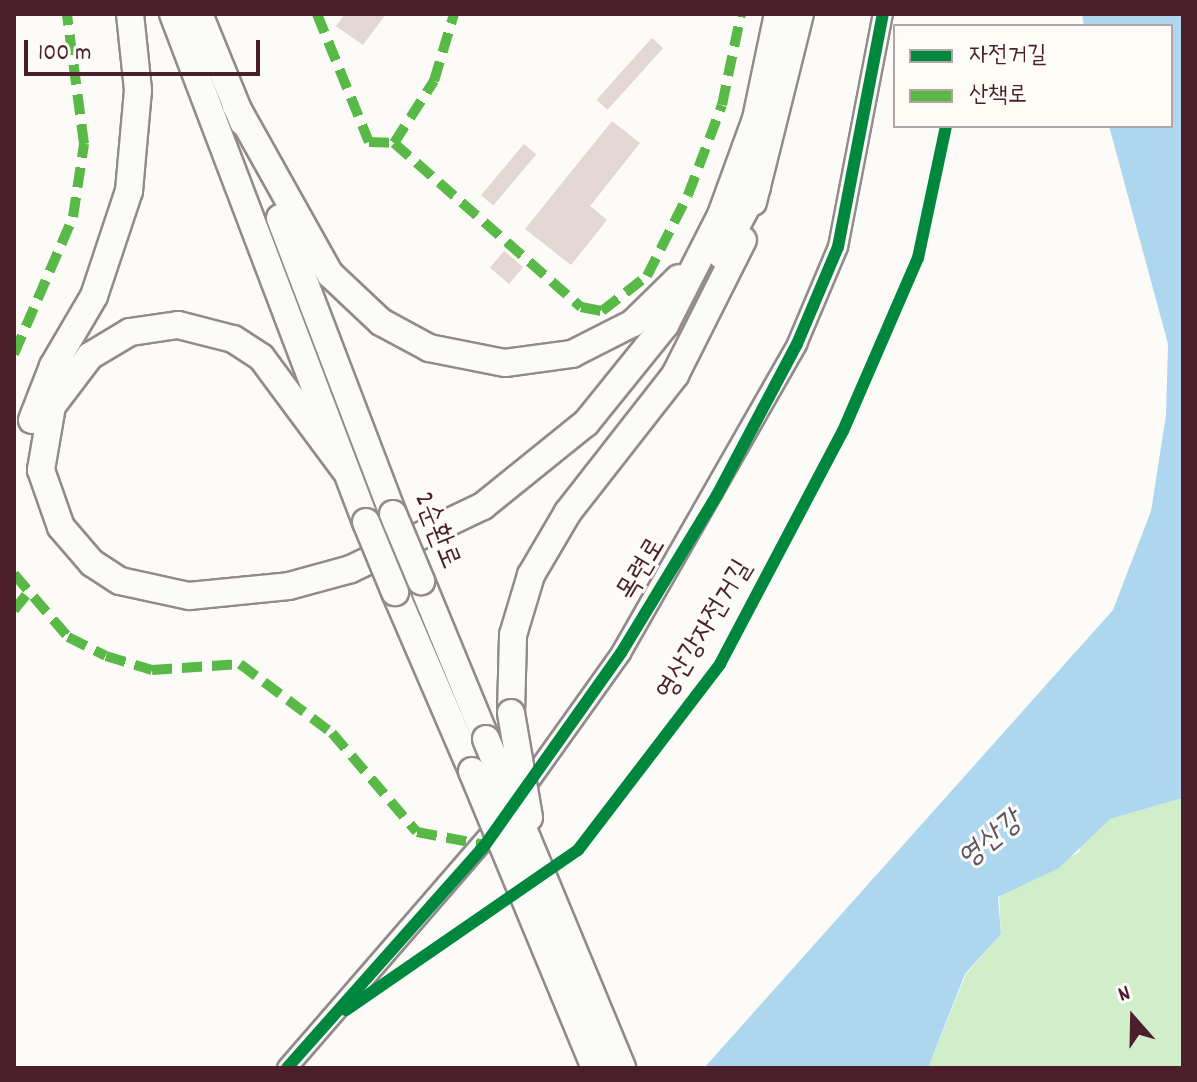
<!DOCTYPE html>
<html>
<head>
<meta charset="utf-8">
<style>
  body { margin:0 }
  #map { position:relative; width:1197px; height:1082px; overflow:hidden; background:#fcfbf8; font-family:Dekko,"Poor Story",sans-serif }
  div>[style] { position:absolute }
  .green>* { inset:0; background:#d1eecb }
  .water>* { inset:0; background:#add7ef }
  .building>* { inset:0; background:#e2d7d3; transform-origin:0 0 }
  .roads { filter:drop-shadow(2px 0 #928a8b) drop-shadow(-2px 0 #928a8b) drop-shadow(0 2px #928a8b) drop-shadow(0 -2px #928a8b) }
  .tertiary>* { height:18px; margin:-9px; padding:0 9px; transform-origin:9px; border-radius:9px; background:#fbfbf9 }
  .trunk>* { height:26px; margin:-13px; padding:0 13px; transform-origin:13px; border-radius:13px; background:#fbfbf9 }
  .bridges { filter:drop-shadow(2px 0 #928a8b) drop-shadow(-2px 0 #928a8b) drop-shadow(0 2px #928a8b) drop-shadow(0 -2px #928a8b) }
  .trunk-bridge>* { height:26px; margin:-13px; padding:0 13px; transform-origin:13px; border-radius:13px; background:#fbfbf9 }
  .quiet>* { height:10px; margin-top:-5px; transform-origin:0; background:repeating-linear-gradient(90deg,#58b947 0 20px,transparent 0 30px) }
  .cycleway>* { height:12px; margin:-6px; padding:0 6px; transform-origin:6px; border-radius:6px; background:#00873e }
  span { translate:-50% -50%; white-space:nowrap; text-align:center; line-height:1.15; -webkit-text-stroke:6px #fdfcf7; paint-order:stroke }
  .street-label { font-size:28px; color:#4a1f2b }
  .water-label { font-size:30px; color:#5e5265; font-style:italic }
  .frame { position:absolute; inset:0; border:16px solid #4a1f2b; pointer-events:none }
  .legend { position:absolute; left:893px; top:24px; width:280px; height:104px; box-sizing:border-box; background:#fdfcf7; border:2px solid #b5a4a5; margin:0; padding:10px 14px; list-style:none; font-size:24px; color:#4a1f2b }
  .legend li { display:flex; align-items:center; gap:16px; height:40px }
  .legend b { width:40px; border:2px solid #b5a4a5 }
  .north { position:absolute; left:1093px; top:978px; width:80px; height:80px; -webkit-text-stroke:6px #fdfcf7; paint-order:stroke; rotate:340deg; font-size:22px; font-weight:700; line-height:32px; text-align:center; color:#4a1f2b }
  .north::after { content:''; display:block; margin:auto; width:28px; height:36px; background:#4a1f2b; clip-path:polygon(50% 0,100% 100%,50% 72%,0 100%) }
  .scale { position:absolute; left:24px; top:40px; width:236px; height:36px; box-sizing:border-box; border:4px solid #4a1f2b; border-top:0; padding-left:10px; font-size:24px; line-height:28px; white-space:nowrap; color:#4a1f2b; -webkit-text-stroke:6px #fdfcf7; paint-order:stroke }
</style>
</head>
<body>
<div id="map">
  <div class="green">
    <i style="clip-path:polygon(1183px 798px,1183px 1068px,928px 1068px,966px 974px,1001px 934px,999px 897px,1079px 852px,1082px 838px,1110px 819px)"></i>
  </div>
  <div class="water">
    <i style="clip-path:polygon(1082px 14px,1183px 14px,1183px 798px,1110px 819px,1059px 868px,998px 897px,1001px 934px,965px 974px,928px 1068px,704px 1068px,1113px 610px,1151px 511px,1166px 415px,1168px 344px,1109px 126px,1171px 126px,1171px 26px,1084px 26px)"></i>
  </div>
  <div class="building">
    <i style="clip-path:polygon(345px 14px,386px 14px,363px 45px,336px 26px)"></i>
    <i style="left:652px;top:38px;width:15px;height:83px;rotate:42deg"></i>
    <i style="clip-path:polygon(612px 121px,640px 143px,590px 206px,607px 220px,571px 265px,525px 229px)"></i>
    <i style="left:524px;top:144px;width:16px;height:67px;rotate:40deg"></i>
    <i style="left:504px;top:251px;width:25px;height:22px;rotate:40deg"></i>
  </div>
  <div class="roads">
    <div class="tertiary">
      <i style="left:522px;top:792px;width:171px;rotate:-54.5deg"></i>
      <i style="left:621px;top:653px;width:356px;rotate:-60.3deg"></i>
      <i style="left:797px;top:344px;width:105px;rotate:-67.1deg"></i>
      <i style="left:838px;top:247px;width:237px;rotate:-79.1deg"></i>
      <i style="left:287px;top:1068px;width:325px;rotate:-49.1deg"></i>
    </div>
    <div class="trunk">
      <i style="left:173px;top:14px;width:543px;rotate:69.2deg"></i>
      <i style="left:199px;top:14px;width:117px;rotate:67.8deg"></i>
      <i style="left:236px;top:106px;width:193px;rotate:60.8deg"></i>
      <i style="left:330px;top:274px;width:70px;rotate:43.3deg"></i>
      <i style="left:381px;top:322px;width:55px;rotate:28.4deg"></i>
      <i style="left:429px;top:348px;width:77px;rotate:11.2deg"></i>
      <i style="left:505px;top:363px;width:68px;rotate:-7.7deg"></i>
      <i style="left:572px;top:354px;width:68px;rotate:-26.9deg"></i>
      <i style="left:633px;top:323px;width:64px;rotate:-44.4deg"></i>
      <i style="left:753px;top:202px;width:194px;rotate:-76deg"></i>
      <i style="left:280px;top:218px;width:317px;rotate:69.1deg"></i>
      <i style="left:721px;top:255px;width:77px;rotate:-62.1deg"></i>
      <i style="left:32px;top:420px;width:58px;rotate:-68.7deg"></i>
      <i style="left:53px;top:366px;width:81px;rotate:-59.6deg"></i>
      <i style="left:94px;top:296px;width:111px;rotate:-71.6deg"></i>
      <i style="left:129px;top:191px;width:101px;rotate:-84.9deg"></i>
      <i style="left:138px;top:90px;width:76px;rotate:-96deg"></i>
      <i style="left:345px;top:470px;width:141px;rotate:-126.6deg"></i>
      <i style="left:261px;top:357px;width:33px;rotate:-147deg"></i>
      <i style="left:233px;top:339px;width:57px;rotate:-165.7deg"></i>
      <i style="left:178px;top:325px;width:49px;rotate:171.7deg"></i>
      <i style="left:130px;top:332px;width:47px;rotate:149deg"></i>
      <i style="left:90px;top:356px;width:63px;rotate:127.2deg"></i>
      <i style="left:52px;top:406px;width:65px;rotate:99.8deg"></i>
      <i style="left:41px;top:470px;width:60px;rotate:70.7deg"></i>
      <i style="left:61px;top:527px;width:48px;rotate:49.3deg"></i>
      <i style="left:92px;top:563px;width:33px;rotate:33deg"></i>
      <i style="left:120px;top:581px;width:71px;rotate:12.3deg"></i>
      <i style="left:189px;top:596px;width:100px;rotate:-5.7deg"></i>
      <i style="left:289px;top:586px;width:64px;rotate:-15.3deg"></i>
      <i style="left:351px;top:569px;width:146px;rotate:-25.5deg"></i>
      <i style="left:483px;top:506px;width:132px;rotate:-38.9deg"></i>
      <i style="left:586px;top:423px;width:126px;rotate:-51.1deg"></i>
      <i style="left:665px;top:325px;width:123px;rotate:-63deg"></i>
      <i style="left:721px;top:215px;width:102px;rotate:-70deg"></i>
      <i style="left:756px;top:119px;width:107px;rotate:-78.2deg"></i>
      <i style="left:421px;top:581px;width:171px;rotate:67.6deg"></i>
      <i style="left:395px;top:592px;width:195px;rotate:66.7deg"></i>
      <i style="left:511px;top:713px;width:78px;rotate:-88.5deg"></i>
      <i style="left:513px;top:635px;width:63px;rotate:-73.3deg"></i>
      <i style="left:531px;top:575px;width:73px;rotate:-59.6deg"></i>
      <i style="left:568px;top:512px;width:174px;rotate:-52deg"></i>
      <i style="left:675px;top:375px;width:151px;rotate:-63.3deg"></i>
    </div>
  </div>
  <div class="bridges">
    <div class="trunk-bridge">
      <i style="left:393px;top:514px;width:73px;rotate:67.3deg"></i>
      <i style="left:366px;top:522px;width:76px;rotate:67.5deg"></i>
      <i style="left:511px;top:713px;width:106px;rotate:80.2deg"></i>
      <i style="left:486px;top:739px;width:356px;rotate:67.5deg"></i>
      <i style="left:472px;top:771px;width:321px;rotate:67.5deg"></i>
    </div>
  </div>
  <div class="quiet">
    <i style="left:317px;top:14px;width:138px;rotate:67.9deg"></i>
    <i style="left:369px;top:142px;width:25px;rotate:2deg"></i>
    <i style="left:394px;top:143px;width:249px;rotate:41.3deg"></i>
    <i style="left:581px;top:307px;width:21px;rotate:11deg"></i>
    <i style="left:602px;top:311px;width:57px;rotate:-37.9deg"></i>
    <i style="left:647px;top:276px;width:91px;rotate:-63.2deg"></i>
    <i style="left:688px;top:195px;width:96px;rotate:-69.3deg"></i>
    <i style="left:722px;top:105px;width:93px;rotate:-78.2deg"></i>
    <i style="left:394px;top:143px;width:74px;rotate:-57.2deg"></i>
    <i style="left:434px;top:81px;width:70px;rotate:-73.4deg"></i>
    <i style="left:14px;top:354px;width:149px;rotate:-66.7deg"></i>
    <i style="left:73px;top:217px;width:74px;rotate:-81.4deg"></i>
    <i style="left:84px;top:144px;width:131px;rotate:-97.5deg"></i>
    <i style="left:14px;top:574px;width:83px;rotate:49.4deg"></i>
    <i style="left:68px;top:637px;width:42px;rotate:26.6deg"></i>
    <i style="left:106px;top:656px;width:48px;rotate:16.9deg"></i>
    <i style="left:152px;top:670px;width:88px;rotate:-3.9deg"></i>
    <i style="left:240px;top:664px;width:115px;rotate:36.9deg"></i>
    <i style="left:332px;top:733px;width:130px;rotate:49.4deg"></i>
    <i style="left:417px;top:832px;width:69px;rotate:10.8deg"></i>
    <i style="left:14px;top:610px;width:19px;rotate:-51deg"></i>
  </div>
  <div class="cycleway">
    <i style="left:346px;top:1010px;width:282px;rotate:-34.6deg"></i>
    <i style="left:578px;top:850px;width:234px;rotate:-52.6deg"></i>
    <i style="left:720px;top:664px;width:263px;rotate:-62.2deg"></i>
    <i style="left:843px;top:431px;width:189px;rotate:-66.6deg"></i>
    <i style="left:918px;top:258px;width:135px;rotate:-78deg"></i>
    <i style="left:287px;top:1068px;width:298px;rotate:-48.4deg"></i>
    <i style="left:485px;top:845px;width:235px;rotate:-54.7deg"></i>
    <i style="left:621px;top:653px;width:185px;rotate:-58.7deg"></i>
    <i style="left:717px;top:495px;width:171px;rotate:-62.1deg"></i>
    <i style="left:797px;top:344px;width:105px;rotate:-67.1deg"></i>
    <i style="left:838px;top:247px;width:237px;rotate:-79.1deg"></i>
  </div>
  <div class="street-label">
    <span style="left:435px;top:531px;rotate:68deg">2순환로</span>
    <span style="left:643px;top:570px;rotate:-59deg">목련로</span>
    <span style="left:706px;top:631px;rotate:-59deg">영산강자전거길</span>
  </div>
  <div class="water-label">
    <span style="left:992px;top:842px;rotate:-39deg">영산강</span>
  </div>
  <div class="frame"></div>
  <ul class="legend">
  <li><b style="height:10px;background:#00873e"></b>자전거길</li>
  <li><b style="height:10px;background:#58b947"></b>산책로</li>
  </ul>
  <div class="north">N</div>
  <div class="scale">100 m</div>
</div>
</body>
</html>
